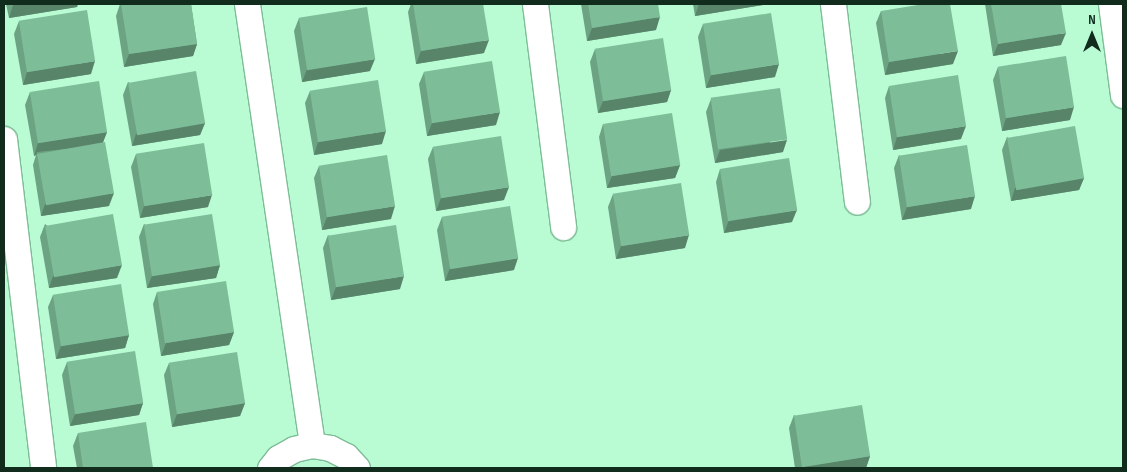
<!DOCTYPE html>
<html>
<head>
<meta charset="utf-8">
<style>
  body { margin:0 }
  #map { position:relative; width:1127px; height:472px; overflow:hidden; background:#b9fbd3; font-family:"Sofia Sans Condensed",sans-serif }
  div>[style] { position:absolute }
  .roads { filter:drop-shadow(1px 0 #7dbd97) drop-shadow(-1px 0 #7dbd97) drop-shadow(0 1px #7dbd97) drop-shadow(0 -1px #7dbd97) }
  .minor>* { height:25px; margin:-12.5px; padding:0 12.5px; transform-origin:12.5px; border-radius:12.5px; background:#fff }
  .wall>* { inset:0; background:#6ca382 }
  .shaded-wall>* { inset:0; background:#58846a }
  .building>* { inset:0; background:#7dbd97; transform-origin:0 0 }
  span { translate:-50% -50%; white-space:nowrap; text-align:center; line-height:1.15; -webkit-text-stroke:4.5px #b9fbd3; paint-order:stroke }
  .frame { position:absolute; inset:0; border:5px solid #112c1d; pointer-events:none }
  .north { position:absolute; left:1067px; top:10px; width:50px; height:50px; -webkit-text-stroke:4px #b9fbd3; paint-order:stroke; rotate:0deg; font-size:14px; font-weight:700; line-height:20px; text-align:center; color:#112c1d }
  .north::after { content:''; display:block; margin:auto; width:18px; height:22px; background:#112c1d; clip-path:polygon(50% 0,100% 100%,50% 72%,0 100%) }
</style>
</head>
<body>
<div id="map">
  <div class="roads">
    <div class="minor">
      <i style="left:247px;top:4px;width:446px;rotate:81.6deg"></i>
      <i style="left:535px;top:4px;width:225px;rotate:82.8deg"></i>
      <i style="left:833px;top:4px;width:199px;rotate:83.1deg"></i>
      <i style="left:1111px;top:4px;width:92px;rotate:82.5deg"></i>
      <i style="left:4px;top:139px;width:331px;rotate:83.2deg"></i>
      <i style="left:270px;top:468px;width:13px;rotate:-51deg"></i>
      <i style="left:278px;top:458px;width:18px;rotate:-29deg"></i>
      <i style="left:294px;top:449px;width:18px;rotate:-13deg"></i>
      <i style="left:312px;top:445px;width:18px;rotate:9deg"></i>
      <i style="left:330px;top:448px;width:18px;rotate:27deg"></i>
      <i style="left:346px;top:456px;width:16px;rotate:47deg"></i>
    </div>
  </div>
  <div class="wall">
    <i style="clip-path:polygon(6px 4px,78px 4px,77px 7px,9px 18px)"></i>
    <i style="clip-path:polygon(120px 4px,191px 4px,197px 44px,193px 56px,124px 67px,116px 16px)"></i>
    <i style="clip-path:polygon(411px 4px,483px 4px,484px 53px,416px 64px,408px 12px)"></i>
    <i style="clip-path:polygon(581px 4px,658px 4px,656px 30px,587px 41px)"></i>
    <i style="clip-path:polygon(693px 4px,764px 4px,763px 5px,695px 16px)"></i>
    <i style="clip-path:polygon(985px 4px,1061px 4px,1061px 45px,993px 56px)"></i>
    <i style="clip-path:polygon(881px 11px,953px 64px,885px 75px,876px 23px)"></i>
    <i style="clip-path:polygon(299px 18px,370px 71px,302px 82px,294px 31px)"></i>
    <i style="clip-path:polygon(19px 21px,91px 74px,23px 85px,14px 34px)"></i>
    <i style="clip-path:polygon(703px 24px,775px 77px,706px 88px,698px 37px)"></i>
    <i style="clip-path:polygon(595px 49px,671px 90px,667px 102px,598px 113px,590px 62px)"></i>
    <i style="clip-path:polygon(998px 67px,1070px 120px,1002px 131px,993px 80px)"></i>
    <i style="clip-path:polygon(424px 72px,496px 125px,427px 136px,419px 84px)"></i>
    <i style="clip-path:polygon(128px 82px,205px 123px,200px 135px,132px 146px,123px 95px)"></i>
    <i style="clip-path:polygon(889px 86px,961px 139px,893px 150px,885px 98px)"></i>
    <i style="clip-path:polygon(310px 91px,382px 144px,314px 155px,305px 103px)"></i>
    <i style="clip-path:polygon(30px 92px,107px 132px,103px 142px,109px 206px,41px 216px,33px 165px,36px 155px,34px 156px,25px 105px)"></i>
    <i style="clip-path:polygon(711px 99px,783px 152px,715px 163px,706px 112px)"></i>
    <i style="clip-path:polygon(603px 124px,680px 165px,675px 178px,607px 188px,599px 137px)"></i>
    <i style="clip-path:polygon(1007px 137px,1084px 178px,1079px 190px,1011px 201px,1002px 150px)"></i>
    <i style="clip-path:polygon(433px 147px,504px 200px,436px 211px,428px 159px)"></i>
    <i style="clip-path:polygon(136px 154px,208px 207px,140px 218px,131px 167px)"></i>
    <i style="clip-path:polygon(899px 155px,971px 209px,902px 220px,894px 168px)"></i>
    <i style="clip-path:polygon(319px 166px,391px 219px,322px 230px,314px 178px)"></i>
    <i style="clip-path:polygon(720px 169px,792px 222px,724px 233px,716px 182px)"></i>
    <i style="clip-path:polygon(613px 194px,685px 248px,616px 259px,608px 207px)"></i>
    <i style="clip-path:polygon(442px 217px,514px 270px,445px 281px,437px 230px)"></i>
    <i style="clip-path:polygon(45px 224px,117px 278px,49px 288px,40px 237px)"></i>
    <i style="clip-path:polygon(144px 224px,220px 265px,216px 278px,147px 288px,139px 237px)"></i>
    <i style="clip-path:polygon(328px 235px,400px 289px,331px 300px,323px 248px)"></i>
    <i style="clip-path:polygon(157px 292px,234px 332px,229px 345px,161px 356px,153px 304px)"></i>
    <i style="clip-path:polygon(53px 295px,129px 335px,125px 348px,56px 359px,48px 307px)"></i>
    <i style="clip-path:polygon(67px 362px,143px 403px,139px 415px,70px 426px,62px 375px)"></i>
    <i style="clip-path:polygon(169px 363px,245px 403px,240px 416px,172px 427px,164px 375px)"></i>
    <i style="clip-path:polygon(794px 415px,870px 456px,866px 468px,795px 468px,789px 428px)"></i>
    <i style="clip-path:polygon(78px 433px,153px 468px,77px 468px,73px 446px)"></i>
  </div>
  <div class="shaded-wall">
    <i style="clip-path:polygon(22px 4px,78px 4px,77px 7px,9px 18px,13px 5px)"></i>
    <i style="clip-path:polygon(699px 4px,764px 4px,763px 5px,695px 16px)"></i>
    <i style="clip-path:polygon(660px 17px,656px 30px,587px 41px,592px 28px)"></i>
    <i style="clip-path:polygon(1066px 33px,1061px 45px,993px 56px,998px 44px)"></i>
    <i style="clip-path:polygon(489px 40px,484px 53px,416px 64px,421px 51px)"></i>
    <i style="clip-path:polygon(197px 44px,193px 56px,124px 67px,129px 54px)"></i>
    <i style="clip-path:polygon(958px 51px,953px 64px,885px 75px,889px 62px)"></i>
    <i style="clip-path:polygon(375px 59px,370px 71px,302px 82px,307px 69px)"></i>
    <i style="clip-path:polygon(95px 61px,91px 74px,23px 85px,27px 72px)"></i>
    <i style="clip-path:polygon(779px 64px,775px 77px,706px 88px,711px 75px)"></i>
    <i style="clip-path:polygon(671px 90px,667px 102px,598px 113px,603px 101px)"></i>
    <i style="clip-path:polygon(1074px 107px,1070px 120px,1002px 131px,1006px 118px)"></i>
    <i style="clip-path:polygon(500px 112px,496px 125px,427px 136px,432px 123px)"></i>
    <i style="clip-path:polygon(205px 123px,200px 135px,132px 146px,136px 134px)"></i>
    <i style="clip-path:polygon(966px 126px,961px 139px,893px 150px,897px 137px)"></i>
    <i style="clip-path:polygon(386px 131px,382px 144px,314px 155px,318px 142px)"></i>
    <i style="clip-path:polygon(107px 132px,102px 145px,37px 152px,36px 155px,34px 156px,38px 143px)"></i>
    <i style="clip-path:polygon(787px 140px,783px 152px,715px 163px,720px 150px)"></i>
    <i style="clip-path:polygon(680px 165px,675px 178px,607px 188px,612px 176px)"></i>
    <i style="clip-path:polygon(1084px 178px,1079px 190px,1011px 201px,1015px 188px)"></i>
    <i style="clip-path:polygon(509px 187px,504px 200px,436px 211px,441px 198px)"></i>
    <i style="clip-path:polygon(114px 193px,109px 206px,41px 216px,45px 204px)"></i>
    <i style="clip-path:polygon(212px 195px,208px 207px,140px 218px,144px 206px)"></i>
    <i style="clip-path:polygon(975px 196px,971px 209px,902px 220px,907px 207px)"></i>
    <i style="clip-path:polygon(395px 206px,391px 219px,322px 230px,327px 217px)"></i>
    <i style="clip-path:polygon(797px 210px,792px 222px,724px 233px,729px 220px)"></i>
    <i style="clip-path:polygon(689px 235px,685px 248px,616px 259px,621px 246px)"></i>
    <i style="clip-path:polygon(518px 258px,514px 270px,445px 281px,450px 268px)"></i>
    <i style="clip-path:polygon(122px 265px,117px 278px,49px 288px,53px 276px)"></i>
    <i style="clip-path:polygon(220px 265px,216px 278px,147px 288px,152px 276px)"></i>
    <i style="clip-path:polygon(404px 276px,400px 289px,331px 300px,336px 287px)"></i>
    <i style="clip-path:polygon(234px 332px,229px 345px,161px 356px,166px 343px)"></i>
    <i style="clip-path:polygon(129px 335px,125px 348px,56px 359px,61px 346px)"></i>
    <i style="clip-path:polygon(143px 403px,139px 415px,70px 426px,75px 414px)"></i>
    <i style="clip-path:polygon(245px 403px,240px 416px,172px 427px,177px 414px)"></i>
    <i style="clip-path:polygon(870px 456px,866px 468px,801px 468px,801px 467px)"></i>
  </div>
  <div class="building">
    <i style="clip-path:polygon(121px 4px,191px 4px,197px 44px,129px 54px)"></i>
    <i style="clip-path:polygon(413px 4px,483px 4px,489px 40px,421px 51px)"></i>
    <i style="clip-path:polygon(588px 4px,658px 4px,660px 17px,592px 28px)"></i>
    <i style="clip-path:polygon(924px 4px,950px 4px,958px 51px,889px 62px,881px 11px)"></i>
    <i style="clip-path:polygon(991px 4px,1061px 4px,1066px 33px,998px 44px)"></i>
    <i style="left:367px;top:7px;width:53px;height:69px;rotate:81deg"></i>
    <i style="left:87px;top:10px;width:52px;height:69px;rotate:81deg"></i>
    <i style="left:771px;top:13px;width:52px;height:69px;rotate:81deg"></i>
    <i style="left:663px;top:38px;width:53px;height:69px;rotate:81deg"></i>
    <i style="left:1066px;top:56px;width:52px;height:69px;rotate:81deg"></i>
    <i style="left:492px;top:61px;width:52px;height:69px;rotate:81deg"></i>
    <i style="left:196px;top:71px;width:53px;height:69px;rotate:80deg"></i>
    <i style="left:958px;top:75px;width:52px;height:70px;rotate:81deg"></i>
    <i style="left:378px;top:80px;width:52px;height:69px;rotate:81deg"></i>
    <i style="left:99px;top:81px;width:52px;height:70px;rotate:81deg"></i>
    <i style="left:780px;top:88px;width:52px;height:70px;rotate:82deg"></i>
    <i style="left:672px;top:113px;width:53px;height:70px;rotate:81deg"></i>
    <i style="left:1075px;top:126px;width:53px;height:69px;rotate:80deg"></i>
    <i style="left:501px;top:136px;width:52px;height:69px;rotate:81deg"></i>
    <i style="left:105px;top:142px;width:52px;height:69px;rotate:80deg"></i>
    <i style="left:204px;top:143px;width:53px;height:69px;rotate:81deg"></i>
    <i style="left:967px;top:145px;width:52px;height:69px;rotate:81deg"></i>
    <i style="left:387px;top:155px;width:52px;height:69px;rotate:81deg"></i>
    <i style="left:789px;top:158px;width:53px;height:70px;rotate:81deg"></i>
    <i style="left:681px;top:183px;width:53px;height:69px;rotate:81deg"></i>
    <i style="left:510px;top:206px;width:53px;height:69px;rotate:81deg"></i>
    <i style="left:113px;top:214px;width:52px;height:69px;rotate:80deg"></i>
    <i style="left:212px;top:214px;width:52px;height:69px;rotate:81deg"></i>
    <i style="left:396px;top:225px;width:52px;height:69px;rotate:81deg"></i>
    <i style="left:226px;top:281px;width:52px;height:70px;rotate:81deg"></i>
    <i style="left:121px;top:284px;width:52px;height:69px;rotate:81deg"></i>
    <i style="left:135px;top:351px;width:53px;height:69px;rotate:81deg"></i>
    <i style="left:237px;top:352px;width:52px;height:69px;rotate:81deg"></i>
    <i style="left:862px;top:405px;width:52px;height:69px;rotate:81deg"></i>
    <i style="clip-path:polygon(146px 422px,153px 468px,83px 468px,78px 433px)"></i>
  </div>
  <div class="frame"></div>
  <div class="north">N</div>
</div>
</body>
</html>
